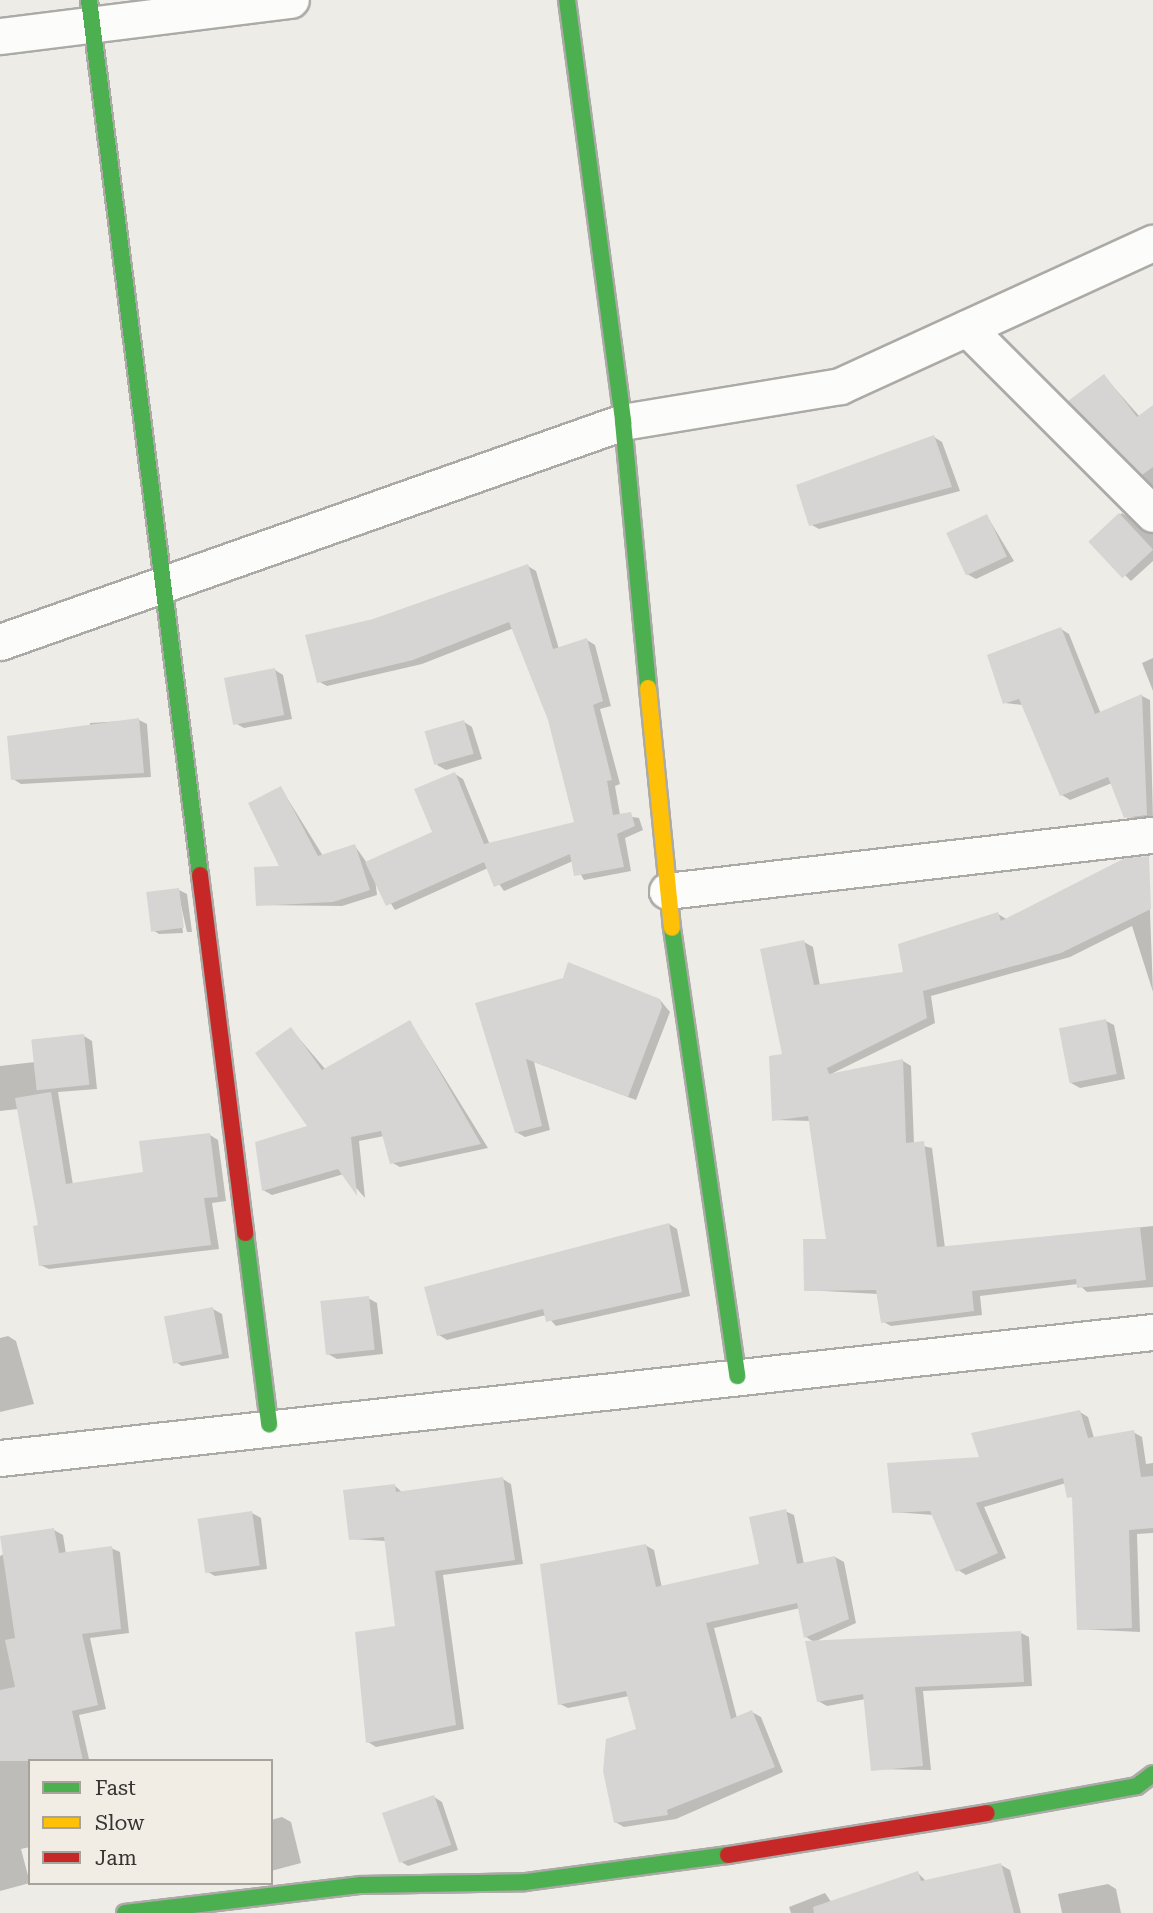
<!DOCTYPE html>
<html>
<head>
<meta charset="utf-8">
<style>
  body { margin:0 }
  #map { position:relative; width:1153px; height:1913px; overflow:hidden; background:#eeece7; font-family:"Roboto Serif",serif }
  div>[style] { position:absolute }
  .shadow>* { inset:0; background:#0003 }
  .building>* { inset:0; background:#d7d5d4; transform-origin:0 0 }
  .roads { filter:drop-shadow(2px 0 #abaaa7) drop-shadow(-2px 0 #abaaa7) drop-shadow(0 2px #abaaa7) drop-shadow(0 -2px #abaaa7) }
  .street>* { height:35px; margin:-17.5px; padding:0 17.5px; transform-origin:17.5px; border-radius:17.5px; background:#fcfcfb }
  .fast>* { height:16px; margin:-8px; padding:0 8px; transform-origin:8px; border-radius:8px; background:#4caf50 }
  .slow>* { height:16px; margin:-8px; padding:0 8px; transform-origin:8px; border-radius:8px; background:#ffc107 }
  .jam>* { height:16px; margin:-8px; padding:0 8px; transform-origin:8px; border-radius:8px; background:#c62828 }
  span { translate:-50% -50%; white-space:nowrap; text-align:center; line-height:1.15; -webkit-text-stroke:5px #f1ede4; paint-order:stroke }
  .legend { position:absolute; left:28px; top:1759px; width:245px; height:126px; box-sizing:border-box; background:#f1ede4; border:2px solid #a6a39c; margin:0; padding:9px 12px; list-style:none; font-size:21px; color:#353431 }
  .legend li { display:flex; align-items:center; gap:14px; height:35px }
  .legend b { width:35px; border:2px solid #a6a39c }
</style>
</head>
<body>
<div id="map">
  <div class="shadow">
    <i style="clip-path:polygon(1104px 376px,1140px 417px,1153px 407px,1153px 486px,1071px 401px)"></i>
    <i style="clip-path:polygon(934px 437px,942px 442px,960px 491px,819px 529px,810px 524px)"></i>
    <i style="clip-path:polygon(1122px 513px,1153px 534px,1153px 561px,1131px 581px,1091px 542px)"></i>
    <i style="clip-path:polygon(987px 516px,1014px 561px,976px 579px,967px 574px)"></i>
    <i style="clip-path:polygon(528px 566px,536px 571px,559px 649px,587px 640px,595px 645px,611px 706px,600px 709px,620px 784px,615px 786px,620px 815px,639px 818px,643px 830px,625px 838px,631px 871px,584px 880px,573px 861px,504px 891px,488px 868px,395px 910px,375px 879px,377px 895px,342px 906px,258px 905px,282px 868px,281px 788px,323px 856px,355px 846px,367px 863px,435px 833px,455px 774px,463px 779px,490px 845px,577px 823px,549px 719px,514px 628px,422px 664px,327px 686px,318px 681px,373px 620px)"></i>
    <i style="clip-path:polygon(1061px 629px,1069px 634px,1101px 714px,1142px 696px,1150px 700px,1153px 820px,1126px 817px,1112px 783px,1070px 800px,1062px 795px,1023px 705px,1005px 703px)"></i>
    <i style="clip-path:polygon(1153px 658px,1153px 691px,1142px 663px)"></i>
    <i style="clip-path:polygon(275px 670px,283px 675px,292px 719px,244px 728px,235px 723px)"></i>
    <i style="clip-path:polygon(139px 720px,147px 724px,151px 777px,21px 784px,13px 779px,90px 731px,90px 723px)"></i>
    <i style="clip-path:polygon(464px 722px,472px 727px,482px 759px,446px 770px,437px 765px)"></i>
    <i style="clip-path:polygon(1148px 858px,1153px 992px,1132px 926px,1070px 957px,931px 996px,935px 1023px,831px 1074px,903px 1061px,911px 1066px,914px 1144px,932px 1148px,945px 1248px,1153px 1226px,1153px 1287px,1087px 1292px,1078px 1284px,980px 1296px,982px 1315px,891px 1326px,882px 1321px,878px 1294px,806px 1290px,828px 1241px,811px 1121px,774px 1120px,804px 942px,813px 947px,820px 986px,905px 973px,998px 914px,1008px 920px)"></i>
    <i style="clip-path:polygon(179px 890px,187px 894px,192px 932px,187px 932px,178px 892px,183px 933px,159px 934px,151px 929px)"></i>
    <i style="clip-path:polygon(660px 1000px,670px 1012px,636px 1100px,534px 1062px,550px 1130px,525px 1137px,516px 1132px,478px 1004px)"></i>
    <i style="clip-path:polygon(1106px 1021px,1114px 1025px,1125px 1079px,1080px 1088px,1071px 1083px)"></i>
    <i style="clip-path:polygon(410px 1022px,488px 1148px,400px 1167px,391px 1162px,384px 1136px,359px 1141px,365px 1198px,344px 1174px,272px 1195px,263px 1190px,310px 1127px,291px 1029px,326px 1070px)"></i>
    <i style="clip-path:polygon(84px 1036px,92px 1041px,97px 1089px,58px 1092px,73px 1185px,145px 1173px,210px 1135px,218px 1140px,226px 1201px,212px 1203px,219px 1249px,49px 1269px,40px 1265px,40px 1227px,18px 1109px,0 1111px,0 1066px,35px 1062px)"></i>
    <i style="clip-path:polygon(669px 1224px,677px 1229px,690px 1296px,556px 1326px,546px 1315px,447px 1340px,439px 1335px)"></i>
    <i style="clip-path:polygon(368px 1298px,377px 1303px,383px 1354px,337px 1359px,328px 1354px)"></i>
    <i style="clip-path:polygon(213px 1309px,222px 1314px,229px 1358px,182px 1366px,174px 1361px)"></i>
    <i style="clip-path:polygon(8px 1336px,16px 1341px,34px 1404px,0 1412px,0 1338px)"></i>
    <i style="clip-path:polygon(1080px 1412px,1088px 1417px,1094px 1438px,1133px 1432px,1142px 1437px,1146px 1464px,1153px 1463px,1153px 1533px,1137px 1534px,1140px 1632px,1078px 1629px,1074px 1501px,1066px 1483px,984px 1507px,1006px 1558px,966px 1575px,958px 1570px,934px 1515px,893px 1512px,981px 1458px)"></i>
    <i style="clip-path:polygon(503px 1479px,511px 1484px,523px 1564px,443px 1575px,464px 1729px,376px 1747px,368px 1742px,396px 1627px,386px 1541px,350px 1539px,395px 1486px,403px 1493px)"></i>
    <i style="clip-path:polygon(785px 1511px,794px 1515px,804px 1564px,835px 1557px,844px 1562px,856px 1623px,814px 1642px,806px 1637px,800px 1608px,714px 1628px,737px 1718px,752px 1712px,761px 1717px,783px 1772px,676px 1819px,624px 1827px,615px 1822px,638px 1730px,629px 1696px,568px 1708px,560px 1704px,645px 1545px,654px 1550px,662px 1588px,761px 1565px)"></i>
    <i style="clip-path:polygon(252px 1513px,261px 1518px,267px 1569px,215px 1576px,206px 1571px)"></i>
    <i style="clip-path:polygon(54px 1530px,63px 1535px,66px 1554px,111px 1548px,120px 1552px,129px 1633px,90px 1638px,106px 1709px,79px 1715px,89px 1759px,30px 1761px,30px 1847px,21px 1849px,30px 1883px,0 1891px,0 1556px)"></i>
    <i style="clip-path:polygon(1021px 1633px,1029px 1637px,1032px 1686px,923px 1691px,931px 1770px,872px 1769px,866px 1699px,827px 1706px,818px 1701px)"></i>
    <i style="clip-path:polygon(434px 1797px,442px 1802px,458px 1850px,408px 1866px,400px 1861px)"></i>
    <i style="clip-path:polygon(282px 1817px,291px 1822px,301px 1863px,271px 1871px,271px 1820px)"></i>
    <i style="clip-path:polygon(1001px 1865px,1010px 1870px,1021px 1913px,856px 1913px,918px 1873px,927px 1882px)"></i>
    <i style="clip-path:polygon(1108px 1884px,1116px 1889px,1121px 1913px,1062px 1913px,1058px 1894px)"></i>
    <i style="clip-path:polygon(825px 1893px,839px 1913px,791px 1913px,789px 1907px)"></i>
  </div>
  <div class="building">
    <i style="clip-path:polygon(1104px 374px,1137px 417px,1153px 405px,1153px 467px,1142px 475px,1068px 401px)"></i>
    <i style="clip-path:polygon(934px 435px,952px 487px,809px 526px,796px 485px)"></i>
    <i style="left:1119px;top:513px;width:50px;height:42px;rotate:47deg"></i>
    <i style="left:987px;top:514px;width:47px;height:45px;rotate:65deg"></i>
    <i style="clip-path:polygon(528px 564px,553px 649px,587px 638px,603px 701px,593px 705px,612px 780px,607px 781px,613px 815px,631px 812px,635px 826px,617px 834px,624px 867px,574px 876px,570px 854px,494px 887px,484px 862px,386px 906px,365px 862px,432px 832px,414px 789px,455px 772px,484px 844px,574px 822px,548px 720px,509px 622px,413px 660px,317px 683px,305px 635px,373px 619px)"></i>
    <i style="clip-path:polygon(1061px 627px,1095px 714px,1142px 694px,1147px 815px,1124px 818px,1108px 777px,1060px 796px,1019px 699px,1003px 704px,987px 655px)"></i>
    <i style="left:275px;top:668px;width:48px;height:52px;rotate:79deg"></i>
    <i style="clip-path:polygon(139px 718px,144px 773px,11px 780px,7px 736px)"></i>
    <i style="left:464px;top:720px;width:35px;height:41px;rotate:74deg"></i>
    <i style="clip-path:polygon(281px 786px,318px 856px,355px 844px,370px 890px,333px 902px,256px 906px,254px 867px,279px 866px,248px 803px)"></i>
    <i style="clip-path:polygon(1149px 856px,1151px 909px,1061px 953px,923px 991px,927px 1018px,827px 1068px,829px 1074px,903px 1059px,906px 1143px,924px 1141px,937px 1247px,1140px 1227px,1146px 1280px,1077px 1288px,1076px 1279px,972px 1291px,974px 1311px,881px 1323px,876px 1290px,804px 1291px,803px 1239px,826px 1239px,808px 1116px,772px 1121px,769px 1056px,782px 1054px,760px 949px,804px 940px,814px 985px,903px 972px,898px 944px,998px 912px,1001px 921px,1125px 858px)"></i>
    <i style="left:179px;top:888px;width:40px;height:33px;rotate:83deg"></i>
    <i style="clip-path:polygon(568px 962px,660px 999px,662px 1007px,628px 1097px,526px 1059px,542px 1126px,515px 1133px,475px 1003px,563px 978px)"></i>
    <i style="left:1106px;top:1019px;width:56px;height:48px;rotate:79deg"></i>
    <i style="clip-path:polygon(410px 1020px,481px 1144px,390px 1164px,381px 1131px,351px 1137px,357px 1196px,338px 1169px,262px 1191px,255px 1142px,307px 1126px,255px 1053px,291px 1027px,322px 1070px)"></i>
    <i style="left:84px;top:1034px;width:51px;height:53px;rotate:84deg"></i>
    <i style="clip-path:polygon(51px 1092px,66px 1184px,143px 1172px,139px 1141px,210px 1133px,218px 1197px,204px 1198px,211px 1245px,39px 1266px,33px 1226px,38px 1225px,15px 1098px)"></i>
    <i style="clip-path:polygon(669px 1223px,682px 1292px,546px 1322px,543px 1309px,437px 1336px,424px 1287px)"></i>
    <i style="left:369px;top:1296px;width:54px;height:49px;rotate:84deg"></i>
    <i style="left:213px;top:1307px;width:48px;height:50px;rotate:79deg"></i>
    <i style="clip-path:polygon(1080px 1410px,1088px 1438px,1134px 1430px,1141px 1477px,1153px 1476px,1153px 1528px,1129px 1530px,1132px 1628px,1077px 1630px,1072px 1497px,1067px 1498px,1063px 1478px,976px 1503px,998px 1553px,956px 1572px,930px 1511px,892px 1513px,887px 1463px,979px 1457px,971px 1433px)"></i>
    <i style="clip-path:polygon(503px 1477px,515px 1560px,435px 1571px,456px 1725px,366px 1743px,355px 1632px,395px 1626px,384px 1537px,349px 1540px,343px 1490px,395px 1484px,396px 1492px)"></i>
    <i style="clip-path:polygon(786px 1509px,797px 1564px,835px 1556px,849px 1619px,804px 1638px,797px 1603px,706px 1623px,731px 1719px,752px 1710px,775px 1767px,667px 1810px,668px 1815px,614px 1823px,603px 1771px,606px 1739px,636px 1729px,626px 1691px,558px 1705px,540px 1564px,646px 1544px,656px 1587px,759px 1564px,749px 1517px)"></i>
    <i style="left:252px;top:1511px;width:55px;height:55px;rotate:82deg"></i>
    <i style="clip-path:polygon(54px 1528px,59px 1553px,112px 1546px,121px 1629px,82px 1634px,98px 1705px,72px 1711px,83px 1761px,0 1761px,0 1690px,15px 1687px,5px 1640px,15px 1638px,0 1536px)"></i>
    <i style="clip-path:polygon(1021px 1631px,1024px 1682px,915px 1687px,923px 1766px,871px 1771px,863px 1694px,817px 1702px,805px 1641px)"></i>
    <i style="left:434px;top:1795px;width:53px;height:55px;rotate:71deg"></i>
    <i style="clip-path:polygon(1001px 1863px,1014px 1913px,814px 1913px,813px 1907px,918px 1871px,921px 1881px)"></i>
  </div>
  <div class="roads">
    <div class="street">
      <i style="left:0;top:36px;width:293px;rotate:-7.1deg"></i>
      <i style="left:967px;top:328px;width:263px;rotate:45deg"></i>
      <i style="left:0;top:642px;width:661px;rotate:-19.45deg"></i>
      <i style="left:623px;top:422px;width:220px;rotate:-9.4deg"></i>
      <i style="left:840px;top:386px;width:344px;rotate:-24.6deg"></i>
      <i style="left:667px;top:891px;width:489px;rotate:-6.6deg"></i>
      <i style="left:0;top:1458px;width:1160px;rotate:-6.24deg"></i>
    </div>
    <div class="fast">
      <i style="left:89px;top:0;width:882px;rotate:82.77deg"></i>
      <i style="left:567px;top:0;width:426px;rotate:82.4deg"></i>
      <i style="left:623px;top:422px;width:267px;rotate:84.6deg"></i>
      <i style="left:672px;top:928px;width:453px;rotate:81.7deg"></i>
      <i style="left:245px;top:1233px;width:193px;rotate:82.8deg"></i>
      <i style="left:987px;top:1813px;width:152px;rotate:-10.2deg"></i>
      <i style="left:1137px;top:1786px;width:20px;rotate:-37deg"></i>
      <i style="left:125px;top:1913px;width:238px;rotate:-6.8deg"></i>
      <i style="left:361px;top:1885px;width:164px;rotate:-1deg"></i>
      <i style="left:525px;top:1882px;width:205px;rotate:-7.6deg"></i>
    </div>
    <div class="slow">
      <i style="left:648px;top:688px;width:241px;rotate:84.3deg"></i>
    </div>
    <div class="jam">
      <i style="left:200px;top:875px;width:361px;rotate:82.8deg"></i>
      <i style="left:728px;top:1855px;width:262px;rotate:-9.2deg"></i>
    </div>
  </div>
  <ul class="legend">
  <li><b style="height:9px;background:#4caf50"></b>Fast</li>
  <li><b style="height:9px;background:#ffc107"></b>Slow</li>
  <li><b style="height:9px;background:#c62828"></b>Jam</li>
  </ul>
</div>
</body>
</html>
